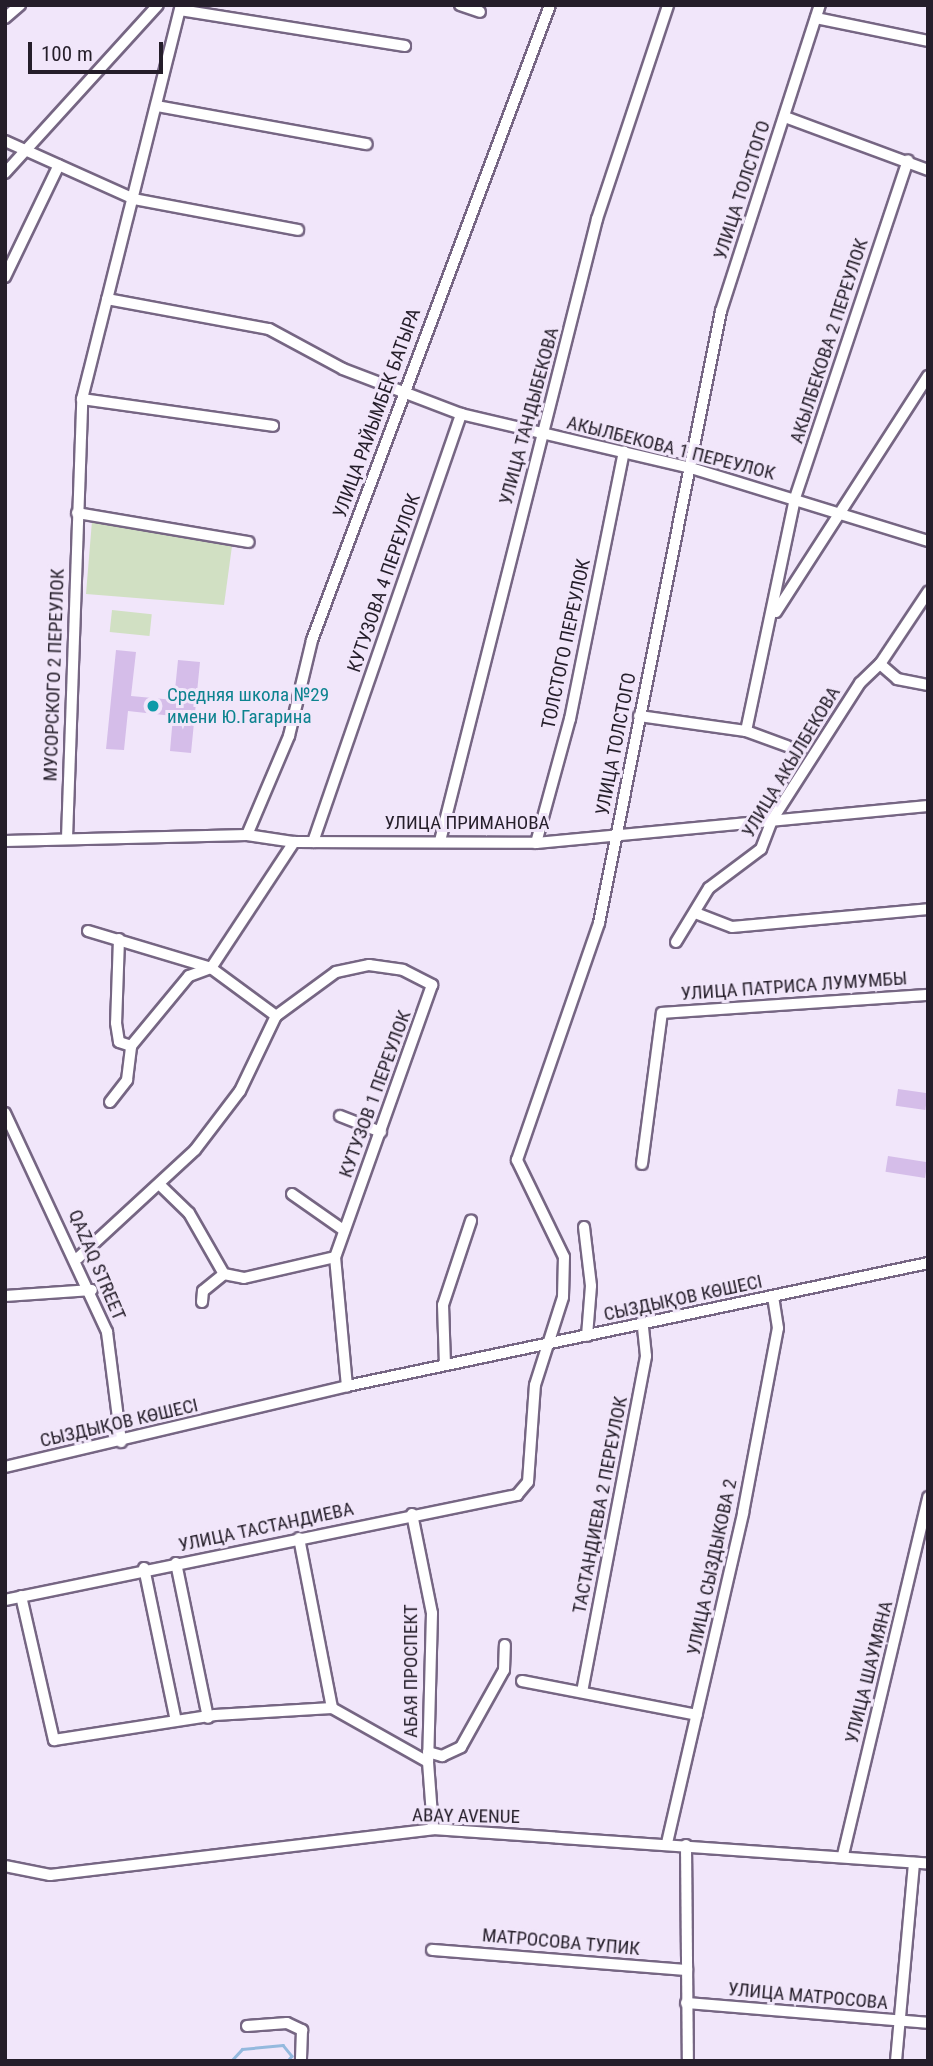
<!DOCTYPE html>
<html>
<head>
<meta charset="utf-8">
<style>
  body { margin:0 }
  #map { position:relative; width:933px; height:2066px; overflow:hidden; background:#f1e6fa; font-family:"Roboto Condensed",sans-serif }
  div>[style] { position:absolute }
  .green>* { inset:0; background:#d1e0c3; transform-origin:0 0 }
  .stream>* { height:2.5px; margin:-1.25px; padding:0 1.25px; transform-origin:1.25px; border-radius:1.25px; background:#94b9de }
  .building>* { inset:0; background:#d5bde9; transform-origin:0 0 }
  .roads { filter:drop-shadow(2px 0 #766683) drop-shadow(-2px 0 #766683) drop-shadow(0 2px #766683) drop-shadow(0 -2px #766683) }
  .minor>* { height:10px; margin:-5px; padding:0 5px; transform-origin:5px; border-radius:5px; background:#fff }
  .dots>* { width:19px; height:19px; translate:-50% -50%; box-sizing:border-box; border:4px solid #f1e6fa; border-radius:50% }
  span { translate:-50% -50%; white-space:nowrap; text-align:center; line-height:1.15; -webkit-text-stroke:6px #f1e6fa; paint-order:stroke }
  .street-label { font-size:19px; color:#251e2a }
  .culture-label { font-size:19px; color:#0d838f }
  .left { translate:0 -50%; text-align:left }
  .frame { position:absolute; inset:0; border:7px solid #251e2a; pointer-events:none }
  .scale { position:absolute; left:28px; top:42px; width:135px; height:32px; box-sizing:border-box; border:4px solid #251e2a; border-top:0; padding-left:9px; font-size:21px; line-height:24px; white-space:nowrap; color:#251e2a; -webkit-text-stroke:5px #f1e6fa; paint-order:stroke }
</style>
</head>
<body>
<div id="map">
  <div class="green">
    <i style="clip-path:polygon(92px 521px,232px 546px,224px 605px,86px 594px)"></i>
    <i style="left:112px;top:610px;width:40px;height:22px;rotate:6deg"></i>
  </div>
  <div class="stream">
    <i style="left:231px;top:2061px;width:16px;rotate:-47deg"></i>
    <i style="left:242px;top:2049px;width:41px;rotate:-5.6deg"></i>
    <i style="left:283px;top:2045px;width:14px;rotate:51deg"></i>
    <i style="left:292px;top:2056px;width:6px;rotate:129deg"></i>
  </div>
  <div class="building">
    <i style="clip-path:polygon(116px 650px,136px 652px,131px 696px,174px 700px,178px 660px,200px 662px,191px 753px,170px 751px,173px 716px,128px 711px,124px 750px,106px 749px)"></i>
    <i style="left:898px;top:1089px;width:30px;height:17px;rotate:8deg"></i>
    <i style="left:888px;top:1156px;width:40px;height:16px;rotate:9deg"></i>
  </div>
  <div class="roads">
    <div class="minor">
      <i style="left:460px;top:5px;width:21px;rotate:19deg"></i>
      <i style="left:180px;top:10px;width:228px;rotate:9.1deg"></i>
      <i style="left:5px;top:18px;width:20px;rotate:-41deg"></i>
      <i style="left:816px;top:18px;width:114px;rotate:11.6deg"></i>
      <i style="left:157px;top:106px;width:213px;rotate:10.3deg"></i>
      <i style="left:785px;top:117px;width:153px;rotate:20.3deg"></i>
      <i style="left:5px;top:141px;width:141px;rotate:24.2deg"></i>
      <i style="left:134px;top:199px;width:167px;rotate:10.7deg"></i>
      <i style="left:5px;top:173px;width:227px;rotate:-47.7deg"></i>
      <i style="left:5px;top:277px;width:124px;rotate:-64.3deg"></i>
      <i style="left:107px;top:299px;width:165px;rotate:10.5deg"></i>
      <i style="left:269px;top:329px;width:84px;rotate:28.4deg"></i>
      <i style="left:343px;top:369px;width:126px;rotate:20.9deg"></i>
      <i style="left:461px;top:414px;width:236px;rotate:13.2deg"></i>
      <i style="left:691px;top:468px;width:248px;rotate:17.1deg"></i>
      <i style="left:82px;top:399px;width:193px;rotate:8deg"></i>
      <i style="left:77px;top:513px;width:174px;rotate:9.6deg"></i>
      <i style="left:776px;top:612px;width:281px;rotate:-57.2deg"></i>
      <i style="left:880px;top:664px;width:23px;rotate:41deg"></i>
      <i style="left:897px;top:679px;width:32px;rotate:11deg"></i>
      <i style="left:639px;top:716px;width:108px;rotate:8deg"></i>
      <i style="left:746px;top:731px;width:238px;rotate:-78.1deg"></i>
      <i style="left:795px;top:498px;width:356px;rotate:-71.5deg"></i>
      <i style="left:746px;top:731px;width:44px;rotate:20.1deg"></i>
      <i style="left:247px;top:835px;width:108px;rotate:-67deg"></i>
      <i style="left:289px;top:736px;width:99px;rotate:-76.5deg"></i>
      <i style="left:312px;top:640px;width:678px;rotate:-69.45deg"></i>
      <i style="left:67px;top:838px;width:439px;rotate:-88deg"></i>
      <i style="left:82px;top:399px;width:406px;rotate:-75.9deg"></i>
      <i style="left:5px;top:841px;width:242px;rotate:-1.4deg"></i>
      <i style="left:247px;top:835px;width:48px;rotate:8.5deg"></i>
      <i style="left:294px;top:842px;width:242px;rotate:0.2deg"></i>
      <i style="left:536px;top:843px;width:394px;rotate:-5.4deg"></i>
      <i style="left:440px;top:841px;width:642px;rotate:-75.83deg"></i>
      <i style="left:597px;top:219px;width:225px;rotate:-71.6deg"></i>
      <i style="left:313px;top:842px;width:453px;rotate:-70.9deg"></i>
      <i style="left:536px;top:843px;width:129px;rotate:-74.7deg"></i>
      <i style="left:570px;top:719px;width:273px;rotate:-78.6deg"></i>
      <i style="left:698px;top:914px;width:36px;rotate:21deg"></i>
      <i style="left:732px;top:927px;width:197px;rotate:-5.2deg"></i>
      <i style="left:88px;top:931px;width:128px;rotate:16.7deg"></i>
      <i style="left:211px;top:968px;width:81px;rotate:36.4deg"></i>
      <i style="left:119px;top:939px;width:84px;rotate:92deg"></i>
      <i style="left:116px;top:1023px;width:19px;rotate:81deg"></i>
      <i style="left:119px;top:1042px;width:13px;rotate:18deg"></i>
      <i style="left:676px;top:942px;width:63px;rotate:-58.6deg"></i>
      <i style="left:709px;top:888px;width:65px;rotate:-36.9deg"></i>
      <i style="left:761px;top:849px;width:31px;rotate:-69deg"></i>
      <i style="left:772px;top:820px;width:163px;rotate:-57.3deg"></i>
      <i style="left:860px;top:683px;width:28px;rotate:-44deg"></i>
      <i style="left:880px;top:664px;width:87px;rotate:-56.3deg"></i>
      <i style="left:110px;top:1102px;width:28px;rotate:-52deg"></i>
      <i style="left:127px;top:1080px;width:34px;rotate:-83deg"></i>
      <i style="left:131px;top:1046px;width:91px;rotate:-50.4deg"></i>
      <i style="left:189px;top:976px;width:23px;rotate:-20deg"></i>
      <i style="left:211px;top:968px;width:151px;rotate:-56.6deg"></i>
      <i style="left:5px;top:1113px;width:242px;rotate:65deg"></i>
      <i style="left:107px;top:1332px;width:111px;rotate:82.7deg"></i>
      <i style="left:340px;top:1116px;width:44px;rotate:21.3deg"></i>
      <i style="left:642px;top:1164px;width:152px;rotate:-82.5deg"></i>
      <i style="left:662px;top:1013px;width:267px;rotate:-3.9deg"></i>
      <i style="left:160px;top:1185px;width:40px;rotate:44deg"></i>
      <i style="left:189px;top:1213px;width:70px;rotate:60.2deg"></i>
      <i style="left:292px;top:1194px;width:61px;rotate:35deg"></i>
      <i style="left:584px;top:1227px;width:59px;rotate:83.2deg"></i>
      <i style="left:591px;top:1286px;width:50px;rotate:94.6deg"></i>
      <i style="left:78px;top:1258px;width:159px;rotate:-42.7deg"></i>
      <i style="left:195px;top:1150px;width:74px;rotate:-52.7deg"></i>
      <i style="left:240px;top:1091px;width:83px;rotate:-64.4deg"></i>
      <i style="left:276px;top:1016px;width:74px;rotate:-36.3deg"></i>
      <i style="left:336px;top:972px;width:34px;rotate:-12deg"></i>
      <i style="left:369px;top:965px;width:34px;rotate:8deg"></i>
      <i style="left:403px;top:970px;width:33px;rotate:27deg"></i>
      <i style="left:432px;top:985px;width:289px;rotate:109.6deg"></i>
      <i style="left:335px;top:1257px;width:130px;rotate:84.7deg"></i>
      <i style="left:5px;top:1296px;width:87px;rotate:-3.9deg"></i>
      <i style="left:202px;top:1302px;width:11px;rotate:-85deg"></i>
      <i style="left:203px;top:1291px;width:27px;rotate:-39deg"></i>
      <i style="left:224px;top:1274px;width:20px;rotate:11deg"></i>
      <i style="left:244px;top:1278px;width:93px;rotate:-13deg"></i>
      <i style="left:445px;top:1365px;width:60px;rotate:-91.9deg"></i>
      <i style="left:443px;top:1305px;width:89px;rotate:-71.6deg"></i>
      <i style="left:5px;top:1467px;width:351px;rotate:-13.3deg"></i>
      <i style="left:347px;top:1386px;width:594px;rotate:-11.95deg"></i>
      <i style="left:412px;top:1514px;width:101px;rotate:78.6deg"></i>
      <i style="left:432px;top:1613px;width:149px;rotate:91.5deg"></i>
      <i style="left:428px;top:1762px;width:67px;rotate:85.7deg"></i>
      <i style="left:299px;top:1538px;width:173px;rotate:79deg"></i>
      <i style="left:176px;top:1563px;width:158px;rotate:78.3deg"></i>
      <i style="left:144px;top:1568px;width:156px;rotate:78.2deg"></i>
      <i style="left:21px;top:1596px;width:148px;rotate:77.1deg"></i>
      <i style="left:54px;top:1740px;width:163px;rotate:-8.8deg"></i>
      <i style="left:215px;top:1715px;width:117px;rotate:-3.4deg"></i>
      <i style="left:332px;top:1708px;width:110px;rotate:29.4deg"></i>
      <i style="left:5px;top:1600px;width:523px;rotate:-11.59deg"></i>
      <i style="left:517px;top:1495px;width:17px;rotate:-50deg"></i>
      <i style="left:528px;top:1482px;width:97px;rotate:-85.9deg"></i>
      <i style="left:535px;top:1385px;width:92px;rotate:-72.3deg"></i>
      <i style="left:563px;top:1297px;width:40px;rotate:-88.6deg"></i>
      <i style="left:564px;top:1257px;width:108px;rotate:-115.9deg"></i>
      <i style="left:517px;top:1160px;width:251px;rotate:-70.9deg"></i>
      <i style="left:599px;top:923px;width:624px;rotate:-78.73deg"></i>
      <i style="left:721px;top:311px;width:322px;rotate:-72.1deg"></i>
      <i style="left:522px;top:1681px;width:178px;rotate:11deg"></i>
      <i style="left:582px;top:1692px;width:342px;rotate:-79.2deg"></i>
      <i style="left:646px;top:1356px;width:31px;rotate:-96deg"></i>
      <i style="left:428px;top:1752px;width:15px;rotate:16deg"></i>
      <i style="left:442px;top:1756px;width:21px;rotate:-25deg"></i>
      <i style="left:461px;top:1747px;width:88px;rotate:-60.8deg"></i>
      <i style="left:504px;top:1670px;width:25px;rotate:-88deg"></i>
      <i style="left:667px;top:1843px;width:339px;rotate:-77deg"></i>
      <i style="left:743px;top:1513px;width:188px;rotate:-79.3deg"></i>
      <i style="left:778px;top:1328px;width:32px;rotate:-99deg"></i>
      <i style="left:686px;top:1845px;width:216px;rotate:89.5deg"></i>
      <i style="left:843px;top:1855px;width:368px;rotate:-76.6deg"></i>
      <i style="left:5px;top:1866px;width:46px;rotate:11.3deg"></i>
      <i style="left:50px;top:1875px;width:386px;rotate:-6.8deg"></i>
      <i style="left:433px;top:1829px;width:496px;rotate:4deg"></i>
      <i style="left:432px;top:1950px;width:256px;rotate:4.5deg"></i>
      <i style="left:686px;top:2003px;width:243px;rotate:4.7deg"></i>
      <i style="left:247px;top:2026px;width:40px;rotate:-4.3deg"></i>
      <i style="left:287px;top:2023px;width:17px;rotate:25deg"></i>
      <i style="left:302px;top:2030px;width:31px;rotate:92deg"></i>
      <i style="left:896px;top:2061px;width:199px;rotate:-84.8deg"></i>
    </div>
  </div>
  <div class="dots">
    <i style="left:153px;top:706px;background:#0f9aa8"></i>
  </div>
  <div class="street-label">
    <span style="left:742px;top:190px;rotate:-72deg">УЛИЦА ТОЛСТОГО</span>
    <span style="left:829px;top:341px;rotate:-72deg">АКЫЛБЕКОВА 2 ПЕРЕУЛОК</span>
    <span style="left:377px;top:413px;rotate:-70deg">УЛИЦА РАЙЫМБЕК БАТЫРА</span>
    <span style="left:529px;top:416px;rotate:-75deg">УЛИЦА ТАНДЫБЕКОВА</span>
    <span style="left:671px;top:448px;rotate:14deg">АКЫЛБЕКОВА 1 ПЕРЕУЛОК</span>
    <span style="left:384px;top:583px;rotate:-71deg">КУТУЗОВА 4 ПЕРЕУЛОК</span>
    <span style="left:566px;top:644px;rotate:-78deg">ТОЛСТОГО ПЕРЕУЛОК</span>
    <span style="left:54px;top:675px;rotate:-88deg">МУСОРСКОГО 2 ПЕРЕУЛОК</span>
    <span style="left:616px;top:744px;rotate:-79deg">УЛИЦА ТОЛСТОГО</span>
    <span style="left:791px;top:762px;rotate:-59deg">УЛИЦА АКЫЛБЕКОВА</span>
    <span style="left:467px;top:823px">УЛИЦА ПРИМАНОВА</span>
    <span style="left:794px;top:986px;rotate:-4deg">УЛИЦА ПАТРИСА ЛУМУМБЫ</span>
    <span style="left:375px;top:1094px;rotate:-70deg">КУТУЗОВ 1 ПЕРЕУЛОК</span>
    <span style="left:97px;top:1265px;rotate:67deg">QAZAQ STREET</span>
    <span style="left:683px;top:1298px;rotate:-12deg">СЫЗДЫҚОВ КӨШЕСІ</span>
    <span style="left:119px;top:1423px;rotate:-13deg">СЫЗДЫҚОВ КӨШЕСІ</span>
    <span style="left:600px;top:1505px;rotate:-79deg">ТАСТАНДИЕВА 2 ПЕРЕУЛОК</span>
    <span style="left:266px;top:1527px;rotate:-12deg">УЛИЦА ТАСТАНДИЕВА</span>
    <span style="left:712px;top:1567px;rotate:-78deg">УЛИЦА СЫЗДЫКОВА 2</span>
    <span style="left:411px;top:1671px;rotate:-90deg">АБАЯ ПРОСПЕКТ</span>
    <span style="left:869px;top:1672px;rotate:-76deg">УЛИЦА ШАУМЯНА</span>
    <span style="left:466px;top:1816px;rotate:1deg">ABAY AVENUE</span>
    <span style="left:561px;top:1942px;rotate:5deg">МАТРОСОВА ТУПИК</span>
    <span style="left:808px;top:1996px;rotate:5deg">УЛИЦА МАТРОСОВА</span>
  </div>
  <div class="culture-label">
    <span class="left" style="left:167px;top:706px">Средняя школа №29<br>имени Ю.Гагарина</span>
  </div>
  <div class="frame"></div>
  <div class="scale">100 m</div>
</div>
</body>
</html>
